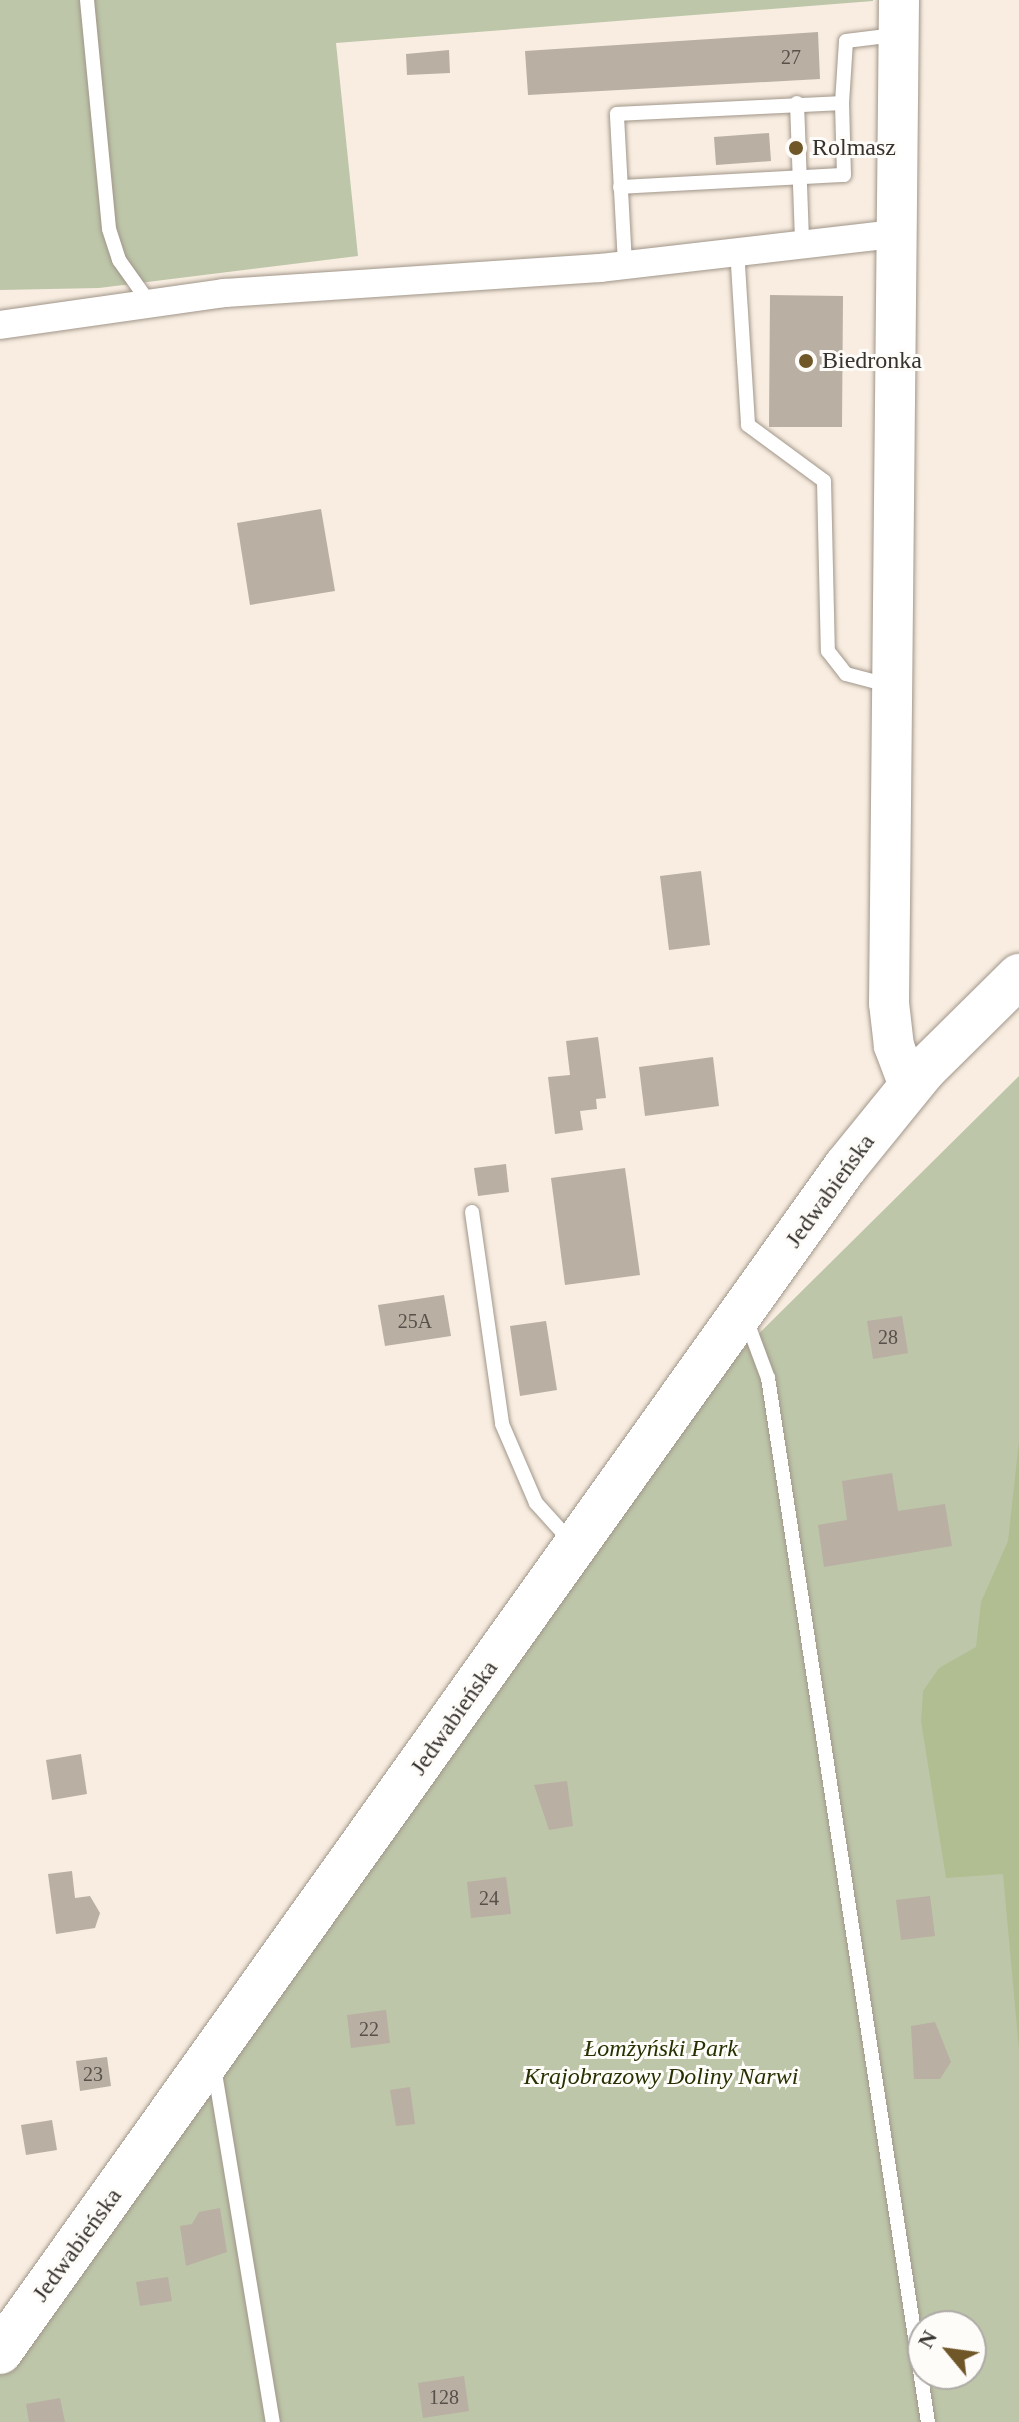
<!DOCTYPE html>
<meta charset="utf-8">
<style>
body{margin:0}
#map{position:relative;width:1019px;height:2422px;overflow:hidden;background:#f8ede0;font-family:"Times New Roman",serif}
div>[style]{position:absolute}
.green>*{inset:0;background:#bdc6a9}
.forest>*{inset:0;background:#b1be92}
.building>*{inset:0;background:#b9afa3}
.roads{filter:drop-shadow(0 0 2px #a1968a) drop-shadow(0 0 2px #a1968a)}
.service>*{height:14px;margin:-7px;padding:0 7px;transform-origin:7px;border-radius:7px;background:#fff}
.minor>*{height:28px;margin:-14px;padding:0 14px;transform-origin:14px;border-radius:14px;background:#fff}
.secondary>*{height:40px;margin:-20px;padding:0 20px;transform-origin:20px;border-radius:20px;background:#fff}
.primary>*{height:44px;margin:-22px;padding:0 22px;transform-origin:22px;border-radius:22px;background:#fff}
.dots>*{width:22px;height:22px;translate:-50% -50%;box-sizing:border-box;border:4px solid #fefcf9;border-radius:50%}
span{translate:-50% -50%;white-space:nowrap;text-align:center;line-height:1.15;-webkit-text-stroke:6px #fefcf9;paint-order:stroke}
.number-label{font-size:20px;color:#57514a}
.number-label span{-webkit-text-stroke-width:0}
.poi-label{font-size:24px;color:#36322d}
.left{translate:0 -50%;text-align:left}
.street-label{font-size:24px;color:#36322d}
.park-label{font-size:24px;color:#263000;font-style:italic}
.north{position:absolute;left:907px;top:2310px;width:80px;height:80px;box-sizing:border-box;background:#fefcf9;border:2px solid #aeaba7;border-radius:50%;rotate:299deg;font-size:22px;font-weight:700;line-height:32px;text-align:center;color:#36322d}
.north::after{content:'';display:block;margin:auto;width:28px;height:36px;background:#705728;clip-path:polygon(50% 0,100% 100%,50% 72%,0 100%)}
</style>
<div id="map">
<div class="green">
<i style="clip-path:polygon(0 0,873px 0,873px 1px,336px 43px,358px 256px,99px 288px,0 290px)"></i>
<i style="clip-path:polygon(evenodd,1019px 1076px,1019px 2422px,0 2422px,0 2362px,717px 1375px,1019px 1076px,923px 2326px,971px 2326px,971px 2374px,923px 2374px,923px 2326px)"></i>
</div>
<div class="forest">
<i style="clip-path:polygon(1019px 1441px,1019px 2050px,1003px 1874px,946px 1878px,921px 1721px,923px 1691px,939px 1668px,976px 1647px,981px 1602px,1008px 1541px)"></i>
</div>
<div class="building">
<i style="clip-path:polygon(818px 32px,820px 79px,528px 95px,525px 51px)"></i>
<i style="clip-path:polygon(449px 50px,450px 73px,407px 75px,406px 54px)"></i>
<i style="clip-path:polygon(769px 133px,771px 161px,716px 165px,714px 137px)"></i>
<i style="clip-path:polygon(770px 295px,843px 296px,842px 427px,769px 427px)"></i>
<i style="clip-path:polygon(321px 509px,335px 591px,250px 605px,237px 523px)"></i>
<i style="clip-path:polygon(701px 871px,710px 945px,669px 950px,660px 876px)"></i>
<i style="clip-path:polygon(598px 1037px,606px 1098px,596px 1099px,597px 1109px,580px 1111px,583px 1130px,555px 1134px,548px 1077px,570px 1075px,566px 1041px)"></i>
<i style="clip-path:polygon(713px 1057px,719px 1106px,645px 1116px,639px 1067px)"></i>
<i style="clip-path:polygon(506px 1164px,509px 1192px,478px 1196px,474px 1168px)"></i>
<i style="clip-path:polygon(625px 1168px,640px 1275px,565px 1285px,551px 1178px)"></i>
<i style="clip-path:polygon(444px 1295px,451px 1336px,385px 1346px,378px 1305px)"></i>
<i style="clip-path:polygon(902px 1316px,908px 1353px,873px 1359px,867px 1321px)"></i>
<i style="clip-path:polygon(546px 1321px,557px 1390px,520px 1396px,510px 1326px)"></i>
<i style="clip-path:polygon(892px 1473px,898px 1511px,945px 1504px,952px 1546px,824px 1567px,818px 1525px,847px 1520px,842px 1481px)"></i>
<i style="clip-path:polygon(81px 1754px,87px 1794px,52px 1800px,46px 1760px)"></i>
<i style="clip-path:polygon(567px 1781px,573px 1826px,549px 1830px,534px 1785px)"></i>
<i style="clip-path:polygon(72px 1871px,75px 1898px,90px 1896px,100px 1913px,95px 1928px,56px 1934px,48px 1874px)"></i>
<i style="clip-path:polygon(506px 1877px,511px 1914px,471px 1918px,467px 1882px)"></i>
<i style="clip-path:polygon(930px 1896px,935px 1936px,901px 1940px,896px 1900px)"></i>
<i style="clip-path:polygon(386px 2010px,390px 2043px,351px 2048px,347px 2015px)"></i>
<i style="clip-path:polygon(935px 2022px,951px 2062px,940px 2079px,914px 2079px,911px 2026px)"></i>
<i style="clip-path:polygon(107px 2057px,111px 2086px,80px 2091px,76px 2061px)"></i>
<i style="clip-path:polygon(410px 2087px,415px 2124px,396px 2126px,390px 2090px)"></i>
<i style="clip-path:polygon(52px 2120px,57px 2150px,26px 2155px,21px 2125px)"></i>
<i style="clip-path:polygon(220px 2208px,227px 2252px,186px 2266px,180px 2226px,192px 2224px,199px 2212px)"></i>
<i style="clip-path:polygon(168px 2277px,172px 2301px,140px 2306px,136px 2282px)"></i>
<i style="clip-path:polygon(464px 2376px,469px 2411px,423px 2418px,418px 2383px)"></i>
<i style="clip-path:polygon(60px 2398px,65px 2422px,29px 2422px,26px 2404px)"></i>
</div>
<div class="roads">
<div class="service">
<i style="left:87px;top:0;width:230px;rotate:84.5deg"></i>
<i style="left:109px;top:229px;width:33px;rotate:72deg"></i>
<i style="left:119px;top:260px;width:50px;rotate:54.7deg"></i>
<i style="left:797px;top:103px;width:138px;rotate:87.9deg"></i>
<i style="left:620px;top:187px;width:224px;rotate:-3.1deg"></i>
<i style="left:844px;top:175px;width:72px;rotate:-91.6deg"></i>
<i style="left:737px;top:249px;width:176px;rotate:86.4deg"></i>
<i style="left:748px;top:425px;width:94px;rotate:36.4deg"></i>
<i style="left:824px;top:481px;width:170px;rotate:88.7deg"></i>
<i style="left:828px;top:651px;width:29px;rotate:52deg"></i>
<i style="left:846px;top:674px;width:47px;rotate:14.9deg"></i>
<i style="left:625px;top:264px;width:150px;rotate:-93.1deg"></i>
<i style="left:617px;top:114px;width:225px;rotate:-2.8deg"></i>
<i style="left:842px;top:103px;width:62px;rotate:-86.3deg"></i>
<i style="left:846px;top:41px;width:49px;rotate:-7deg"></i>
<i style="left:472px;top:1212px;width:214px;rotate:81.9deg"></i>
<i style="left:502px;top:1424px;width:86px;rotate:66.7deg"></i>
<i style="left:536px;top:1503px;width:55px;rotate:47.9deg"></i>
<i style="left:746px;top:1319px;width:63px;rotate:69.6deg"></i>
<i style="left:768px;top:1378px;width:1056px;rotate:81.29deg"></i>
<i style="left:214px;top:2067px;width:360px;rotate:80.6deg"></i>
</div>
<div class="minor">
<i style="left:0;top:325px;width:226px;rotate:-8.1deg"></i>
<i style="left:224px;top:293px;width:377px;rotate:-3.8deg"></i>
<i style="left:600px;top:268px;width:298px;rotate:-6.6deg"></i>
</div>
<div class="secondary">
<i style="left:899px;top:0;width:1003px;rotate:90.57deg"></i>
<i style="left:889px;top:1003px;width:43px;rotate:83.4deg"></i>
<i style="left:894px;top:1046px;width:43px;rotate:69.4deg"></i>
</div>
<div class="primary">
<i style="left:0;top:2352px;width:1457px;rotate:-54.5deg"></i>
<i style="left:846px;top:1166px;width:124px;rotate:-50.9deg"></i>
<i style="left:924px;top:1070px;width:134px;rotate:-44.7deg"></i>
</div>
</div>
<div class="dots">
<i style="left:796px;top:148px;background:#705728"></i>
<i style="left:806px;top:361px;background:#705728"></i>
</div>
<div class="number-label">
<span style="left:791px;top:57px">27</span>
<span style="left:415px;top:1321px">25A</span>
<span style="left:888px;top:1337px">28</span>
<span style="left:489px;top:1898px">24</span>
<span style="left:369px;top:2029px">22</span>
<span style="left:93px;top:2074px">23</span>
<span style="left:444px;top:2397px">128</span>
</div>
<div class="poi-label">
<span class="left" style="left:812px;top:148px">Rolmasz</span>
<span class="left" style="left:822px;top:361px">Biedronka</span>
</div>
<div class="street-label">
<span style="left:830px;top:1191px;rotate:-54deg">Jedwabieńska</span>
<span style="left:454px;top:1718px;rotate:-55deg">Jedwabieńska</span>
<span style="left:77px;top:2245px;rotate:-54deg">Jedwabieńska</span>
</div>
<div class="park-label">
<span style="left:661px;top:2063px">Łomżyński Park<br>Krajobrazowy Doliny Narwi</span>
</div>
<div class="north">N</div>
</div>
